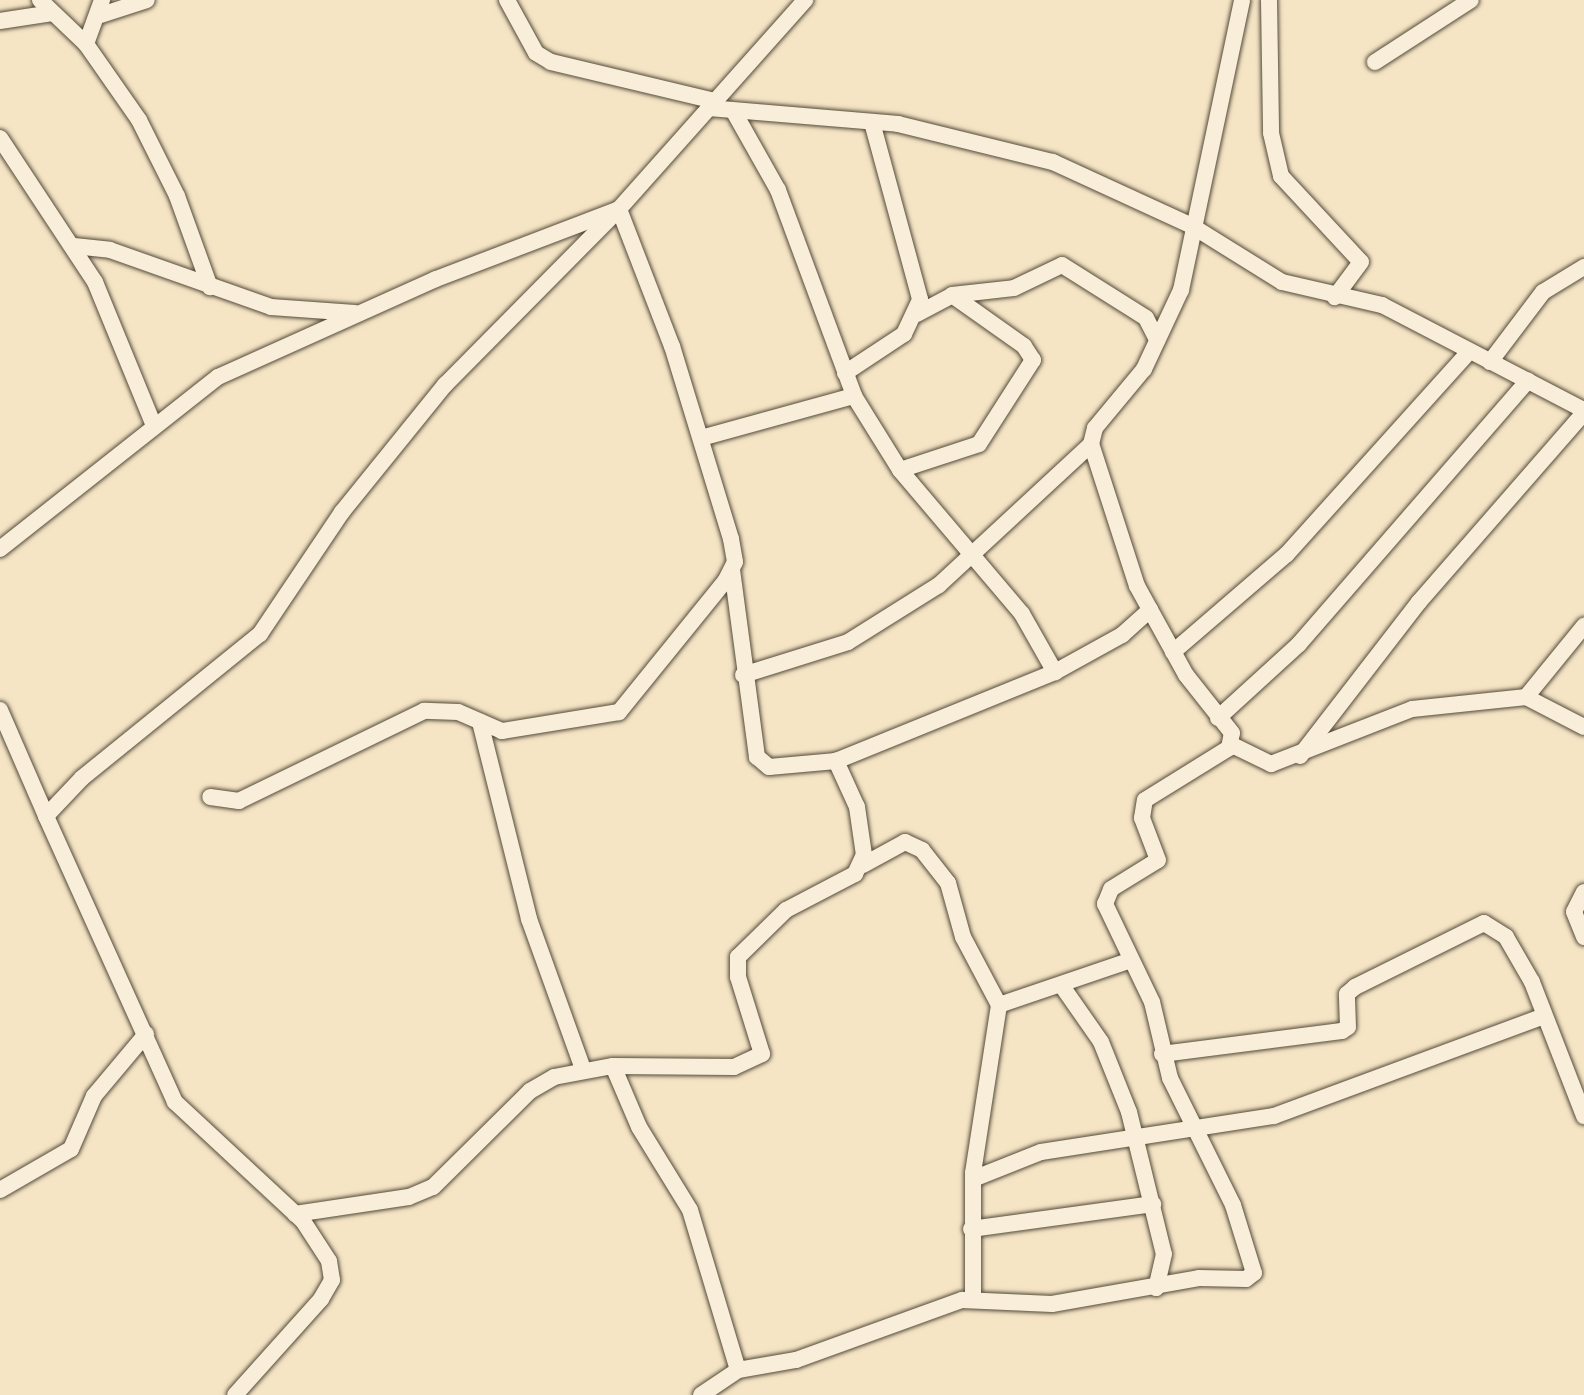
<!DOCTYPE html>
<style>
body{margin:0}
#map{position:relative;width:1584px;height:1395px;overflow:hidden;background:#f5e5c5;font-family:Alegreya,serif}
div>[style]{position:absolute}
.roads{filter:drop-shadow(0 0 2px #544a3a) drop-shadow(0 0 2px #544a3a)}
.street>*{height:16px;margin:-8px;padding:0 8px;transform-origin:8px;border-radius:8px;background:#f8eed9}
span{translate:-50% -50%;white-space:nowrap;text-align:center;line-height:1.15;-webkit-text-stroke:5px #f8eed9;paint-order:stroke}
</style>
<div id="map">
<div class="roads">
<div class="street">
<i style="left:40px;top:0;width:64px;rotate:43.7deg"></i>
<i style="left:86px;top:44px;width:93px;rotate:55.1deg"></i>
<i style="left:139px;top:120px;width:85px;rotate:63.4deg"></i>
<i style="left:177px;top:196px;width:97px;rotate:70.1deg"></i>
<i style="left:507px;top:0;width:60px;rotate:61.3deg"></i>
<i style="left:536px;top:53px;width:17px;rotate:31deg"></i>
<i style="left:551px;top:62px;width:169px;rotate:13.4deg"></i>
<i style="left:1269px;top:0;width:133px;rotate:89.1deg"></i>
<i style="left:1271px;top:133px;width:44px;rotate:76.9deg"></i>
<i style="left:1281px;top:176px;width:117px;rotate:47.1deg"></i>
<i style="left:1361px;top:262px;width:44px;rotate:126.6deg"></i>
<i style="left:101px;top:15px;width:48px;rotate:-18.1deg"></i>
<i style="left:0;top:21px;width:53px;rotate:-8.7deg"></i>
<i style="left:86px;top:44px;width:47px;rotate:-70deg"></i>
<i style="left:1375px;top:62px;width:114px;rotate:-32.9deg"></i>
<i style="left:709px;top:108px;width:190px;rotate:4.8deg"></i>
<i style="left:898px;top:124px;width:160px;rotate:13.8deg"></i>
<i style="left:1053px;top:162px;width:153px;rotate:24.7deg"></i>
<i style="left:1192px;top:226px;width:106px;rotate:31.9deg"></i>
<i style="left:1282px;top:282px;width:103px;rotate:13deg"></i>
<i style="left:1382px;top:305px;width:228px;rotate:27.5deg"></i>
<i style="left:734px;top:112px;width:90px;rotate:60.6deg"></i>
<i style="left:778px;top:190px;width:220px;rotate:69.7deg"></i>
<i style="left:854px;top:396px;width:87px;rotate:58.1deg"></i>
<i style="left:900px;top:470px;width:189px;rotate:49.7deg"></i>
<i style="left:1022px;top:614px;width:67px;rotate:60.4deg"></i>
<i style="left:0;top:138px;width:173px;rotate:56.6deg"></i>
<i style="left:95px;top:282px;width:156px;rotate:67.7deg"></i>
<i style="left:74px;top:246px;width:36px;rotate:6deg"></i>
<i style="left:110px;top:250px;width:171px;rotate:19.5deg"></i>
<i style="left:271px;top:307px;width:84px;rotate:4.1deg"></i>
<i style="left:917px;top:314px;width:40px;rotate:-28deg"></i>
<i style="left:952px;top:295px;width:62px;rotate:-6.4deg"></i>
<i style="left:1014px;top:288px;width:53px;rotate:-25.6deg"></i>
<i style="left:1062px;top:265px;width:99px;rotate:32.2deg"></i>
<i style="left:1146px;top:318px;width:25px;rotate:63deg"></i>
<i style="left:1490px;top:362px;width:88px;rotate:-52.9deg"></i>
<i style="left:1543px;top:292px;width:48px;rotate:-31.4deg"></i>
<i style="left:845px;top:373px;width:71px;rotate:-33.5deg"></i>
<i style="left:904px;top:334px;width:38px;rotate:-65deg"></i>
<i style="left:920px;top:299px;width:183px;rotate:-105.2deg"></i>
<i style="left:701px;top:438px;width:159px;rotate:-15.4deg"></i>
<i style="left:900px;top:470px;width:83px;rotate:-18.2deg"></i>
<i style="left:979px;top:444px;width:100px;rotate:-57.3deg"></i>
<i style="left:1033px;top:360px;width:17px;rotate:-123deg"></i>
<i style="left:1024px;top:346px;width:88px;rotate:-144.7deg"></i>
<i style="left:0;top:549px;width:278px;rotate:-38.3deg"></i>
<i style="left:218px;top:377px;width:239px;rotate:-24.2deg"></i>
<i style="left:436px;top:279px;width:196px;rotate:-20.9deg"></i>
<i style="left:619px;top:209px;width:147px;rotate:68.9deg"></i>
<i style="left:672px;top:346px;width:202px;rotate:73deg"></i>
<i style="left:731px;top:539px;width:23px;rotate:80deg"></i>
<i style="left:735px;top:562px;width:20px;rotate:117deg"></i>
<i style="left:726px;top:580px;width:170px;rotate:129deg"></i>
<i style="left:619px;top:712px;width:119px;rotate:170.8deg"></i>
<i style="left:502px;top:731px;width:48px;rotate:-156.6deg"></i>
<i style="left:458px;top:712px;width:34px;rotate:-178deg"></i>
<i style="left:424px;top:711px;width:206px;rotate:154.1deg"></i>
<i style="left:239px;top:801px;width:29px;rotate:-172deg"></i>
<i style="left:1173px;top:652px;width:150px;rotate:-40.7deg"></i>
<i style="left:1287px;top:554px;width:272px;rotate:-48deg"></i>
<i style="left:743px;top:675px;width:110px;rotate:-17.4deg"></i>
<i style="left:848px;top:642px;width:107px;rotate:-32.1deg"></i>
<i style="left:939px;top:585px;width:207px;rotate:-42.8deg"></i>
<i style="left:1526px;top:697px;width:92px;rotate:-50.8deg"></i>
<i style="left:0;top:710px;width:116px;rotate:66.5deg"></i>
<i style="left:1218px;top:718px;width:110px;rotate:-42.4deg"></i>
<i style="left:1299px;top:644px;width:349px;rotate:-49deg"></i>
<i style="left:480px;top:722px;width:203px;rotate:76deg"></i>
<i style="left:529px;top:919px;width:159px;rotate:70.2deg"></i>
<i style="left:1230px;top:744px;width:46px;rotate:26deg"></i>
<i style="left:1271px;top:764px;width:151px;rotate:-21.3deg"></i>
<i style="left:1412px;top:709px;width:115px;rotate:-6deg"></i>
<i style="left:1526px;top:697px;width:65px;rotate:27.3deg"></i>
<i style="left:1300px;top:756px;width:195px;rotate:-52.3deg"></i>
<i style="left:1419px;top:602px;width:251px;rotate:-48.9deg"></i>
<i style="left:836px;top:761px;width:236px;rotate:-22.1deg"></i>
<i style="left:1055px;top:672px;width:77px;rotate:-28.9deg"></i>
<i style="left:1122px;top:635px;width:38px;rotate:-42deg"></i>
<i style="left:863px;top:865px;width:48px;rotate:-28.7deg"></i>
<i style="left:905px;top:842px;width:19px;rotate:25deg"></i>
<i style="left:922px;top:850px;width:42px;rotate:51.8deg"></i>
<i style="left:948px;top:883px;width:56px;rotate:74.5deg"></i>
<i style="left:963px;top:937px;width:77px;rotate:62.1deg"></i>
<i style="left:999px;top:1005px;width:170px;rotate:98.8deg"></i>
<i style="left:973px;top:1173px;width:125px;rotate:90deg"></i>
<i style="left:1584px;top:892px;width:22px;rotate:117deg"></i>
<i style="left:1574px;top:912px;width:27px;rotate:68deg"></i>
<i style="left:1062px;top:986px;width:68px;rotate:55.1deg"></i>
<i style="left:1101px;top:1042px;width:75px;rotate:68.2deg"></i>
<i style="left:1129px;top:1112px;width:146px;rotate:76.2deg"></i>
<i style="left:1164px;top:1254px;width:35px;rotate:103deg"></i>
<i style="left:999px;top:1005px;width:139px;rotate:-18.8deg"></i>
<i style="left:1162px;top:1054px;width:181px;rotate:-7.3deg"></i>
<i style="left:1342px;top:1031px;width:7px;rotate:-34deg"></i>
<i style="left:1348px;top:1027px;width:33px;rotate:-92deg"></i>
<i style="left:1347px;top:994px;width:11px;rotate:-41deg"></i>
<i style="left:1355px;top:987px;width:144px;rotate:-26.4deg"></i>
<i style="left:1484px;top:923px;width:26px;rotate:32deg"></i>
<i style="left:1506px;top:937px;width:52px;rotate:60deg"></i>
<i style="left:1532px;top:982px;width:144px;rotate:68.8deg"></i>
<i style="left:613px;top:1066px;width:66px;rotate:66.9deg"></i>
<i style="left:639px;top:1127px;width:97px;rotate:58.4deg"></i>
<i style="left:690px;top:1210px;width:167px;rotate:73.3deg"></i>
<i style="left:973px;top:1179px;width:73px;rotate:-21.7deg"></i>
<i style="left:1041px;top:1152px;width:236px;rotate:-8.8deg"></i>
<i style="left:1274px;top:1116px;width:288px;rotate:-20.3deg"></i>
<i style="left:0;top:1190px;width:82px;rotate:-30deg"></i>
<i style="left:71px;top:1149px;width:58px;rotate:-66.5deg"></i>
<i style="left:94px;top:1096px;width:81px;rotate:-50deg"></i>
<i style="left:295px;top:1214px;width:115px;rotate:-8.5deg"></i>
<i style="left:409px;top:1197px;width:26px;rotate:-23deg"></i>
<i style="left:433px;top:1187px;width:136px;rotate:-44.7deg"></i>
<i style="left:530px;top:1091px;width:28px;rotate:-30deg"></i>
<i style="left:554px;top:1077px;width:60px;rotate:-10.6deg"></i>
<i style="left:613px;top:1066px;width:121px;rotate:0.5deg"></i>
<i style="left:734px;top:1067px;width:31px;rotate:-25deg"></i>
<i style="left:762px;top:1054px;width:81px;rotate:-107.3deg"></i>
<i style="left:738px;top:977px;width:20px;rotate:-90deg"></i>
<i style="left:738px;top:957px;width:67px;rotate:-44.4deg"></i>
<i style="left:786px;top:910px;width:78px;rotate:-27.6deg"></i>
<i style="left:855px;top:874px;width:21px;rotate:-65deg"></i>
<i style="left:864px;top:855px;width:49px;rotate:-98.3deg"></i>
<i style="left:857px;top:807px;width:51px;rotate:-114.5deg"></i>
<i style="left:836px;top:761px;width:67px;rotate:174.9deg"></i>
<i style="left:769px;top:767px;width:16px;rotate:-140deg"></i>
<i style="left:757px;top:757px;width:189px;rotate:-97.6deg"></i>
<i style="left:971px;top:1229px;width:184px;rotate:-7.8deg"></i>
<i style="left:235px;top:1395px;width:129px;rotate:-48.1deg"></i>
<i style="left:321px;top:1299px;width:22px;rotate:-60deg"></i>
<i style="left:332px;top:1280px;width:19px;rotate:-99deg"></i>
<i style="left:329px;top:1261px;width:48px;rotate:-123deg"></i>
<i style="left:303px;top:1221px;width:175px;rotate:-137.1deg"></i>
<i style="left:175px;top:1102px;width:314px;rotate:-114.3deg"></i>
<i style="left:46px;top:816px;width:52px;rotate:-46.5deg"></i>
<i style="left:82px;top:778px;width:229px;rotate:-39deg"></i>
<i style="left:260px;top:634px;width:147px;rotate:-56.1deg"></i>
<i style="left:342px;top:512px;width:164px;rotate:-51deg"></i>
<i style="left:445px;top:385px;width:247px;rotate:-45.3deg"></i>
<i style="left:619px;top:209px;width:280px;rotate:-48.3deg"></i>
<i style="left:701px;top:1395px;width:45px;rotate:-34deg"></i>
<i style="left:738px;top:1370px;width:59px;rotate:-9.8deg"></i>
<i style="left:796px;top:1360px;width:177px;rotate:-19.9deg"></i>
<i style="left:962px;top:1300px;width:90px;rotate:2.5deg"></i>
<i style="left:1052px;top:1304px;width:149px;rotate:-10deg"></i>
<i style="left:1199px;top:1278px;width:47px;rotate:1.2deg"></i>
<i style="left:1246px;top:1279px;width:10px;rotate:-37deg"></i>
<i style="left:1254px;top:1273px;width:71px;rotate:-107.2deg"></i>
<i style="left:1233px;top:1205px;width:142px;rotate:-116.4deg"></i>
<i style="left:1170px;top:1078px;width:78px;rotate:-103.3deg"></i>
<i style="left:1152px;top:1002px;width:109px;rotate:-115.6deg"></i>
<i style="left:1105px;top:904px;width:16px;rotate:-68deg"></i>
<i style="left:1111px;top:889px;width:55px;rotate:-31.7deg"></i>
<i style="left:1158px;top:860px;width:45px;rotate:-110.9deg"></i>
<i style="left:1142px;top:818px;width:18px;rotate:-81deg"></i>
<i style="left:1145px;top:800px;width:99px;rotate:-31.8deg"></i>
<i style="left:1229px;top:748px;width:15px;rotate:-79deg"></i>
<i style="left:1232px;top:733px;width:74px;rotate:-128.4deg"></i>
<i style="left:1186px;top:675px;width:102px;rotate:-118.8deg"></i>
<i style="left:1137px;top:586px;width:149px;rotate:-107.9deg"></i>
<i style="left:1091px;top:444px;width:16px;rotate:-76deg"></i>
<i style="left:1095px;top:428px;width:77px;rotate:-50.3deg"></i>
<i style="left:1144px;top:369px;width:87px;rotate:-64.9deg"></i>
<i style="left:1181px;top:290px;width:296px;rotate:-78.1deg"></i>
</div>
</div>
</div>
